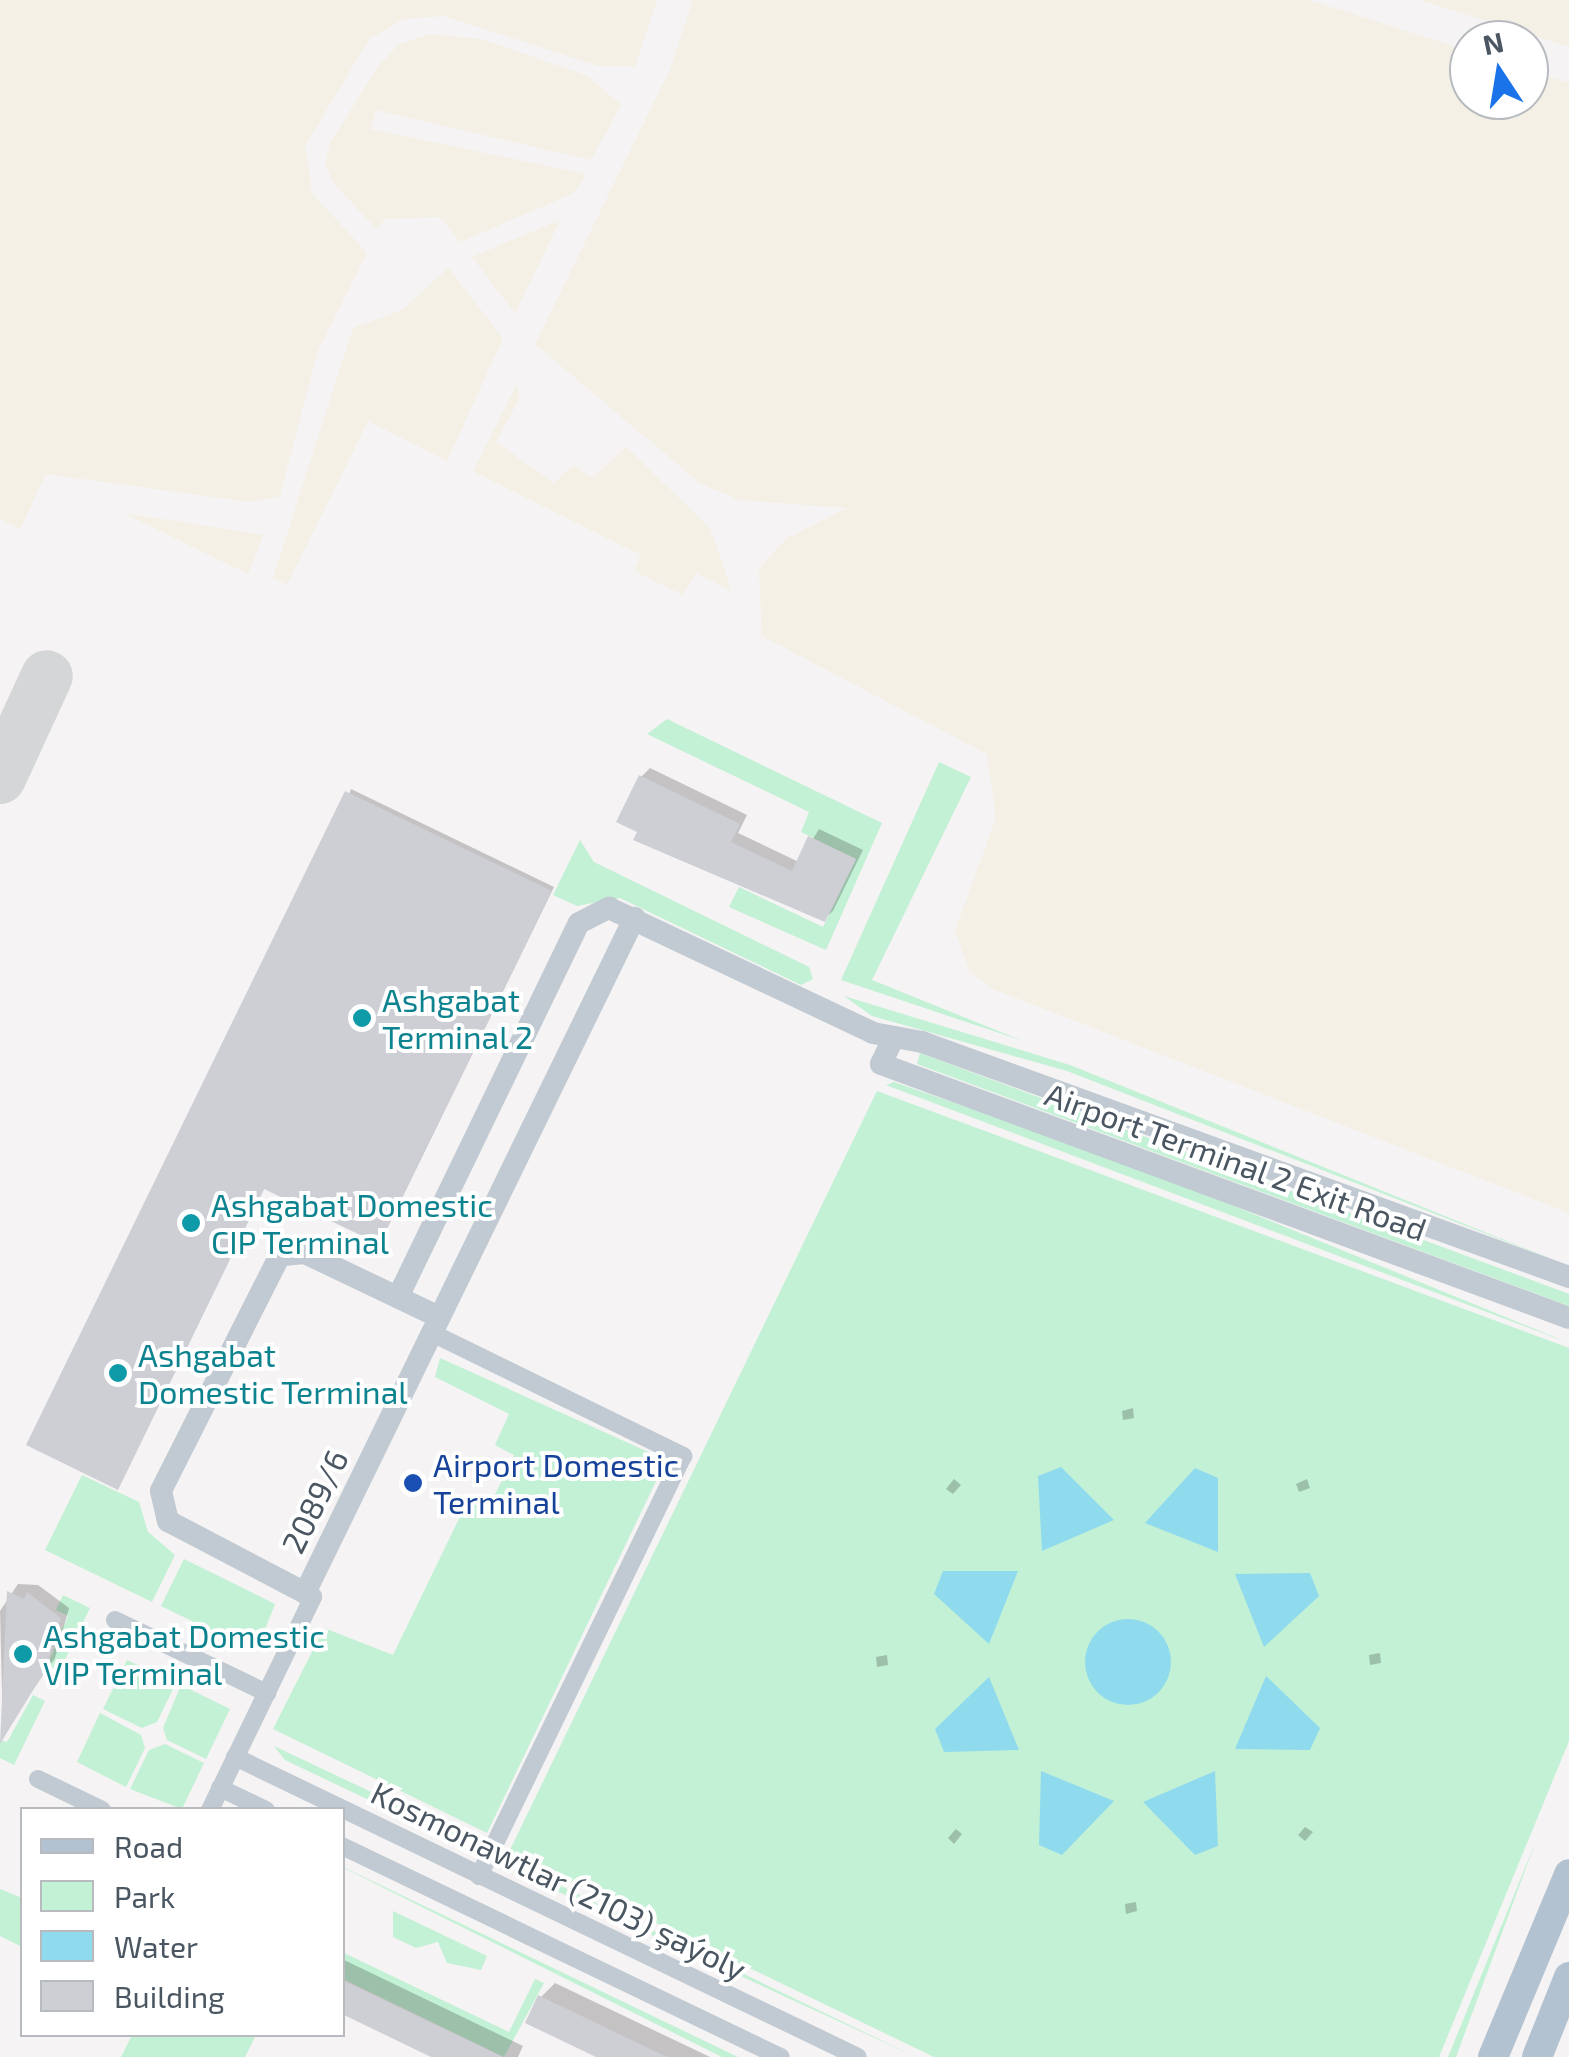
<!DOCTYPE html>
<meta charset="utf-8">
<style>
body{margin:0}
#map{position:relative;width:1569px;height:2057px;overflow:hidden;background:#f5f3f3;font-family:"Exo 2",sans-serif}
div>[style]{position:absolute}
.green>*{inset:0;background:#c3f1d5}
.sand>*{inset:0;background:#f5f0e5}
.water>*{inset:0;background:#90daee}
.round{border-radius:50%}
.shadow>*{inset:0;background:#0003}
.taxiway>*{height:52px;margin:-26px;padding:0 26px;transform-origin:26px;border-radius:26px;background:#d5d6d8}
.building>*{inset:0;background:#cdcfd5}
.minor>*{height:18px;margin:-9px;padding:0 9px;transform-origin:9px;border-radius:9px;background:#c1cad2}
.tertiary>*{height:22px;margin:-11px;padding:0 11px;transform-origin:11px;border-radius:11px;background:#c1cad2}
.primary>*{height:30px;margin:-15px;padding:0 15px;transform-origin:15px;border-radius:15px;background:#b3c2d1}
.dots>*{width:28px;height:28px;translate:-50% -50%;box-sizing:border-box;border:5px solid #fff;border-radius:50%}
span{translate:-50% -50%;white-space:nowrap;text-align:center;line-height:1.15;-webkit-text-stroke:8px #fff;paint-order:stroke}
.culture-label{font-size:32px;color:#0d838f}
.left{translate:0 -50%;text-align:left}
.street-label{font-size:32px;color:#4a5661}
.transit-label{font-size:32px;color:#164399}
.legend{position:absolute;left:20px;top:1807px;width:325px;height:230px;box-sizing:border-box;background:#fff;border:2px solid #b7bbc0;margin:0;padding:12px 18px;list-style:none;font-size:30px;color:#4a5661}
.legend li{display:flex;align-items:center;gap:20px;height:50px}
.legend b{width:50px;border:2px solid #b7bbc0}
.north{position:absolute;left:1449px;top:20px;width:100px;height:100px;box-sizing:border-box;background:#fff;border:2px solid #b7bbc0;border-radius:50%;rotate:348deg;font-size:28px;font-weight:700;line-height:40px;text-align:center;color:#4a5661}
.north::after{content:'';display:block;margin:auto;width:35px;height:45px;background:#1a73e8;clip-path:polygon(50% 0,100% 100%,50% 72%,0 100%)}
</style>
<div id="map">
<div class="green">
<i style="clip-path:polygon(667px 719px,882px 823px,826px 950px,729px 907px,739px 887px,823px 927px,856px 859px,801px 832px,809px 812px,647px 734px)"></i>
<i style="clip-path:polygon(939px 762px,971px 777px,872px 980px,1023px 1041px,841px 980px)"></i>
<i style="clip-path:polygon(580px 840px,594px 862px,809px 967px,813px 979px,801px 985px,620px 898px,577px 906px,553px 895px)"></i>
<i style="clip-path:polygon(844px 996px,1070px 1065px,1569px 1266px,1067px 1071px,872px 1016px)"></i>
<i style="clip-path:polygon(920px 1053px,1569px 1294px,1569px 1306px,917px 1064px)"></i>
<i style="clip-path:polygon(894px 1082px,1134px 1165px,1569px 1343px,886px 1085px)"></i>
<i style="clip-path:polygon(877px 1091px,1569px 1348px,1569px 1741px,1439px 2057px,934px 2057px,509px 1852px)"></i>
<i style="clip-path:polygon(440px 1358px,655px 1455px,661px 1471px,487px 1833px,273px 1729px,324px 1628px,393px 1655px,470px 1496px,490px 1505px,514px 1455px,495px 1445px,509px 1414px,435px 1377px)"></i>
<i style="clip-path:polygon(82px 1475px,139px 1502px,148px 1532px,175px 1555px,152px 1602px,45px 1550px)"></i>
<i style="clip-path:polygon(184px 1559px,275px 1604px,256px 1652px,161px 1606px)"></i>
<i style="clip-path:polygon(63px 1595px,90px 1608px,59px 1672px,47px 1666px,68px 1616px,56px 1610px)"></i>
<i style="clip-path:polygon(127px 1660px,176px 1683px,157px 1722px,142px 1728px,103px 1709px)"></i>
<i style="clip-path:polygon(181px 1685px,230px 1709px,206px 1759px,167px 1740px,163px 1728px)"></i>
<i style="clip-path:polygon(33px 1695px,45px 1701px,14px 1765px,0 1758px,0 1740px,7px 1742px)"></i>
<i style="clip-path:polygon(100px 1713px,141px 1735px,145px 1748px,126px 1787px,77px 1762px)"></i>
<i style="clip-path:polygon(165px 1744px,204px 1763px,182px 1809px,130px 1789px,149px 1750px)"></i>
<i style="clip-path:polygon(274px 1746px,479px 1843px,459px 1843px,285px 1760px)"></i>
<i style="clip-path:polygon(1536px 1841px,1456px 2057px,1448px 2057px)"></i>
<i style="clip-path:polygon(515px 1864px,916px 2057px,524px 1876px)"></i>
<i style="clip-path:polygon(342px 1867px,343px 1867px,738px 2057px,722px 2057px)"></i>
<i style="clip-path:polygon(0 1889px,22px 1898px,22px 1947px,0 1936px)"></i>
<i style="clip-path:polygon(393px 1911px,487px 1956px,481px 1970px,447px 1963px,438px 1942px,416px 1948px,393px 1937px)"></i>
<i style="clip-path:polygon(342px 1952px,509px 2032px,535px 1979px,544px 1983px,504px 2057px,343px 1979px)"></i>
<i style="clip-path:polygon(132px 2035px,132px 2034px,256px 2035px,245px 2057px,121px 2057px)"></i>
</div>
<div class="sand">
<i style="clip-path:polygon(0 0,657px 0,635px 66px,599px 66px,444px 16px,404px 19px,369px 39px,305px 146px,312px 193px,367px 253px,317px 353px,280px 496px,250px 502px,46px 474px,20px 529px,0 519px)"></i>
<i style="clip-path:polygon(693px 0,1309px 0,1469px 51px,1469px 100px,1529px 100px,1529px 71px,1569px 83px,1569px 1213px,993px 989px,970px 972px,955px 931px,996px 818px,987px 754px,762px 636px,759px 569px,786px 539px,847px 508px,740px 500px,701px 484px,535px 344px,670px 70px)"></i>
<i style="clip-path:polygon(1420px 0,1569px 0,1569px 47px)"></i>
<i style="clip-path:polygon(430px 34px,481px 39px,586px 75px,621px 105px,591px 160px,376px 110px,370px 129px,586px 174px,574px 193px,460px 242px,440px 217px,385px 219px,377px 230px,333px 182px,325px 163px,331px 141px,380px 64px,399px 44px)"></i>
<i style="clip-path:polygon(560px 220px,515px 314px,472px 257px)"></i>
<i style="clip-path:polygon(448px 268px,503px 338px,447px 461px,368px 421px,287px 585px,273px 578px,353px 328px,402px 310px)"></i>
<i style="clip-path:polygon(517px 384px,519px 399px,496px 442px,554px 483px,573px 465px,593px 478px,626px 447px,710px 528px,732px 591px,696px 573px,683px 595px,634px 571px,641px 555px,473px 471px)"></i>
<i style="clip-path:polygon(124px 513px,263px 535px,263px 536px,248px 574px)"></i>
</div>
<div class="water">
<i style="clip-path:polygon(1061px 1467px,1114px 1520px,1042px 1551px,1038px 1476px)"></i>
<i style="clip-path:polygon(1195px 1468px,1218px 1478px,1218px 1552px,1145px 1523px)"></i>
<i style="clip-path:polygon(943px 1571px,1018px 1571px,989px 1644px,934px 1594px)"></i>
<i style="clip-path:polygon(1310px 1573px,1319px 1596px,1264px 1647px,1235px 1574px)"></i>
<i class="round" style="left:1085px;top:1619px;width:86px;height:86px"></i>
<i style="clip-path:polygon(1266px 1676px,1320px 1728px,1310px 1750px,1235px 1749px)"></i>
<i style="clip-path:polygon(989px 1677px,1019px 1750px,944px 1752px,935px 1729px)"></i>
<i style="clip-path:polygon(1041px 1771px,1114px 1801px,1062px 1855px,1039px 1845px)"></i>
<i style="clip-path:polygon(1215px 1771px,1218px 1846px,1195px 1855px,1143px 1802px)"></i>
</div>
<div class="shadow">
<i style="clip-path:polygon(650px 768px,747px 815px,738px 833px,799px 862px,819px 829px,863px 850px,833px 911px,824px 919px,641px 777px)"></i>
<i style="clip-path:polygon(351px 789px,554px 887px,383px 1237px,265px 1187px,121px 1483px)"></i>
<i style="clip-path:polygon(1133px 1408px,1134px 1418px,1123px 1420px,1122px 1411px)"></i>
<i style="clip-path:polygon(954px 1479px,961px 1485px,953px 1494px,946px 1489px)"></i>
<i style="clip-path:polygon(1307px 1479px,1310px 1488px,1299px 1492px,1296px 1484px)"></i>
<i style="clip-path:polygon(18px 1584px,38px 1585px,69px 1608px,55px 1658px,3px 1733px,0 1611px)"></i>
<i style="clip-path:polygon(1380px 1653px,1381px 1663px,1370px 1665px,1369px 1655px)"></i>
<i style="clip-path:polygon(887px 1655px,888px 1665px,877px 1667px,876px 1657px)"></i>
<i style="clip-path:polygon(1305px 1827px,1313px 1832px,1305px 1841px,1298px 1835px)"></i>
<i style="clip-path:polygon(956px 1829px,962px 1834px,954px 1844px,948px 1838px)"></i>
<i style="clip-path:polygon(1136px 1902px,1137px 1911px,1126px 1914px,1125px 1904px)"></i>
<i style="clip-path:polygon(342px 1959px,523px 2046px,518px 2057px,437px 2057px,342px 2011px)"></i>
<i style="clip-path:polygon(555px 1983px,710px 2057px,602px 2057px,541px 1997px)"></i>
</div>
<div class="taxiway">
<i style="left:0;top:778px;width:112px;rotate:-65.3deg"></i>
</div>
<div class="building">
<i style="clip-path:polygon(639px 775px,740px 824px,731px 842px,792px 871px,808px 836px,856px 859px,825px 922px,633px 840px,637px 832px,616px 822px)"></i>
<i style="clip-path:polygon(345px 791px,552px 891px,379px 1244px,264px 1189px,118px 1490px,26px 1445px)"></i>
<i style="clip-path:polygon(7px 1591px,24px 1599px,27px 1592px,61px 1618px,46px 1669px,0 1744px)"></i>
<i style="clip-path:polygon(342px 1980px,503px 2057px,431px 2057px,342px 2014px)"></i>
<i style="clip-path:polygon(538px 1995px,667px 2057px,596px 2057px,525px 2023px)"></i>
</div>
<div class="minor">
<i style="left:432px;top:1333px;width:280px;rotate:26.1deg"></i>
<i style="left:683px;top:1456px;width:467px;rotate:115.9deg"></i>
<i style="left:115px;top:1620px;width:169px;rotate:25.7deg"></i>
<i style="left:235px;top:1757px;width:691px;rotate:25.71deg"></i>
<i style="left:38px;top:1779px;width:71px;rotate:25.8deg"></i>
<i style="left:220px;top:1788px;width:51px;rotate:25.6deg"></i>
<i style="left:210px;top:1810px;width:237px;rotate:-64.2deg"></i>
<i style="left:313px;top:1597px;width:9px;rotate:-153deg"></i>
<i style="left:342px;top:1846px;width:487px;rotate:25.7deg"></i>
</div>
<div class="tertiary">
<i style="left:894px;top:1037px;width:30px;rotate:116deg"></i>
<i style="left:881px;top:1064px;width:733px;rotate:20.26deg"></i>
<i style="left:398px;top:1297px;width:415px;rotate:-64.2deg"></i>
<i style="left:579px;top:923px;width:34px;rotate:-27deg"></i>
<i style="left:609px;top:908px;width:292px;rotate:25.3deg"></i>
<i style="left:873px;top:1033px;width:50px;rotate:10.4deg"></i>
<i style="left:922px;top:1042px;width:688px;rotate:19.96deg"></i>
<i style="left:439px;top:1317px;width:148px;rotate:-154.5deg"></i>
<i style="left:305px;top:1253px;width:25px;rotate:175deg"></i>
<i style="left:280px;top:1255px;width:264px;rotate:116.8deg"></i>
<i style="left:161px;top:1491px;width:31px;rotate:77deg"></i>
<i style="left:168px;top:1521px;width:155px;rotate:27.7deg"></i>
<i style="left:305px;top:1593px;width:289px;rotate:-64deg"></i>
<i style="left:432px;top:1333px;width:462px;rotate:-64deg"></i>
</div>
<div class="primary">
<i style="left:1493px;top:2057px;width:198px;rotate:-67.4deg"></i>
<i style="left:1537px;top:2057px;width:86px;rotate:-68.2deg"></i>
</div>
<div class="dots">
<i style="left:362px;top:1018px;background:#0f9aa8"></i>
<i style="left:191px;top:1223px;background:#0f9aa8"></i>
<i style="left:118px;top:1373px;background:#0f9aa8"></i>
<i style="left:413px;top:1483px;background:#1a4fb4"></i>
<i style="left:23px;top:1654px;background:#0f9aa8"></i>
</div>
<div class="culture-label">
<span class="left" style="left:382px;top:1018px">Ashgabat<br>Terminal 2</span>
<span class="left" style="left:211px;top:1223px">Ashgabat Domestic<br>CIP Terminal</span>
<span class="left" style="left:138px;top:1373px">Ashgabat<br>Domestic Terminal</span>
<span class="left" style="left:43px;top:1654px">Ashgabat Domestic<br>VIP Terminal</span>
</div>
<div class="street-label">
<span style="left:1236px;top:1161px;rotate:20deg">Airport Terminal 2 Exit Road</span>
<span style="left:314px;top:1501px;rotate:-64deg">2089/6</span>
<span style="left:559px;top:1880px;rotate:26deg">Kosmonawtlar (2103) şaýoly</span>
</div>
<div class="transit-label">
<span class="left" style="left:433px;top:1483px">Airport Domestic<br>Terminal</span>
</div>
<ul class="legend">
<li><b style="height:12px;background:#b3c2d1"></b>Road</li>
<li><b style="height:28px;background:#c3f1d5"></b>Park</li>
<li><b style="height:28px;background:#90daee"></b>Water</li>
<li><b style="height:28px;background:#cdcfd5"></b>Building</li>
</ul>
<div class="north">N</div>
</div>
